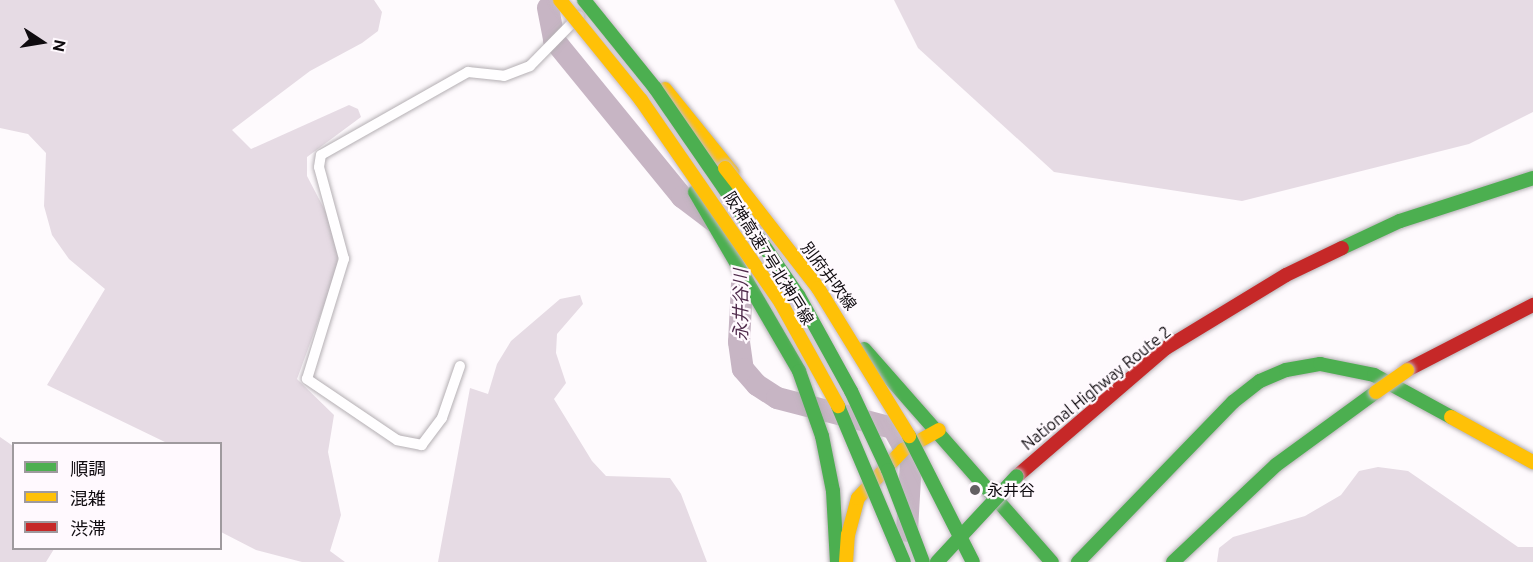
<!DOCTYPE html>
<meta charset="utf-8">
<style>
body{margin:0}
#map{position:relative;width:1533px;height:562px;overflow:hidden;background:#fefafd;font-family:Ubuntu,"Noto Sans JP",sans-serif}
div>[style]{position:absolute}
.green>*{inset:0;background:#e6dbe4}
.river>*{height:22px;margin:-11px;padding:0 11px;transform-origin:11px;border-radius:11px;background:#c7b5c4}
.roads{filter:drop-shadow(0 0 2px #b4afb3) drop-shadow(0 0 2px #b4afb3)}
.street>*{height:10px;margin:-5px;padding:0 5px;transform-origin:5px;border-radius:5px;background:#fffeff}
.fast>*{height:14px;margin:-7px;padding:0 7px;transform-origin:7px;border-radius:7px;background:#4caf50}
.slow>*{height:14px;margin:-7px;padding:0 7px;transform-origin:7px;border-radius:7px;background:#ffc107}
.jam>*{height:14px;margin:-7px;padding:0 7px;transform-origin:7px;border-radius:7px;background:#c62828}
.bridges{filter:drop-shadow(0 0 2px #c6bbc5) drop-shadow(0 0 2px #c6bbc5)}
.fast-bridge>*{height:14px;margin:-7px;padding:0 7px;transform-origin:7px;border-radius:7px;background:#4caf50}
.slow-bridge>*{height:14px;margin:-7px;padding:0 7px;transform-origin:7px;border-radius:7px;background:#ffc107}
.dots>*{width:16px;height:16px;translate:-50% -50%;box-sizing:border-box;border:3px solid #fff9fe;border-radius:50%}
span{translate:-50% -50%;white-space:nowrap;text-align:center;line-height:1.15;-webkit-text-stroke:4.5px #fff9fe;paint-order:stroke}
.street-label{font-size:16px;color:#0f0b0f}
.poi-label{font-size:16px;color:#0f0b0f}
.left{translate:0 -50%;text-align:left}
.water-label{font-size:18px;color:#4f2a4b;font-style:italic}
.legend{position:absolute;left:12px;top:442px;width:210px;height:108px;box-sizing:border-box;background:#fff9fe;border:2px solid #9f9a9e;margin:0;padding:8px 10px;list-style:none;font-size:18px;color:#0f0b0f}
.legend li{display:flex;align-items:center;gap:12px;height:30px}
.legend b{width:30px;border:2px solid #9f9a9e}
.north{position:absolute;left:12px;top:12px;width:60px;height:60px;-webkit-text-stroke:4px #fff9fe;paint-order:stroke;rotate:102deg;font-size:16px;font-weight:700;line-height:24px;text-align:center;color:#0f0b0f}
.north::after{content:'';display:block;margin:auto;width:21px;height:27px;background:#0f0b0f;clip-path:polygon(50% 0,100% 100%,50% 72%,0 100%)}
</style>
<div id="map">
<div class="green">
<i style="clip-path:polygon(0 0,374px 0,382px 12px,378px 31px,362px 43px,310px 71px,232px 130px,251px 149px,349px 105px,358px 109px,361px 117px,307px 157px,307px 176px,329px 218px,338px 253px,337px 270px,297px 379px,334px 415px,328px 452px,341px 515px,330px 551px,345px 562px,302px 562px,256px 550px,221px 532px,220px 444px,167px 443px,47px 385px,105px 289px,69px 259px,52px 235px,44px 206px,46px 153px,28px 134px,0 128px)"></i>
<i style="clip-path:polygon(894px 0,1533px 0,1533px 112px,1469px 144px,1242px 201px,1054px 172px,918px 48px)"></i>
<i style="clip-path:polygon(580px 295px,583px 304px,557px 334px,556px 353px,566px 383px,554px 399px,592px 461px,606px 476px,670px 478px,681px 494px,707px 562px,438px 562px,470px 388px,488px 394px,497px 364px,511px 341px,560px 299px)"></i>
<i style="clip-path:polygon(0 437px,13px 446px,14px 548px,54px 549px,46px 562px,0 562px)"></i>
<i style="clip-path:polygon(1378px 467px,1408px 471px,1518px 547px,1533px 547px,1533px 562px,1217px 562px,1219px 548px,1233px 537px,1305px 516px,1341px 495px,1359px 471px)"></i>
</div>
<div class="river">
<i style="left:548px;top:8px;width:33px;rotate:79deg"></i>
<i style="left:554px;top:40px;width:203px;rotate:50.8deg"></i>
<i style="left:682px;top:197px;width:41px;rotate:37.1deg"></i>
<i style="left:743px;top:264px;width:78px;rotate:92.9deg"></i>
<i style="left:739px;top:342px;width:27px;rotate:82deg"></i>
<i style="left:743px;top:369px;width:21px;rotate:49deg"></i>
<i style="left:757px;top:385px;width:24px;rotate:33deg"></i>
<i style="left:777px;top:398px;width:120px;rotate:14.5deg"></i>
<i style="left:893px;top:428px;width:38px;rotate:61deg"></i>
<i style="left:911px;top:461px;width:70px;rotate:93.3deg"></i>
</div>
<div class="roads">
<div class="street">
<i style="left:460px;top:366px;width:55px;rotate:109.1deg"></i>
<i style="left:442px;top:418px;width:34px;rotate:127deg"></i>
<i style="left:422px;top:445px;width:25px;rotate:-169deg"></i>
<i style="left:397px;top:440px;width:109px;rotate:-145.9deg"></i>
<i style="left:307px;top:379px;width:126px;rotate:-72.9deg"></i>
<i style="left:344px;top:259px;width:95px;rotate:-105.2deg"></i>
<i style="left:319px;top:167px;width:12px;rotate:-81deg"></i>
<i style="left:321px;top:155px;width:169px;rotate:-29.5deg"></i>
<i style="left:468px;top:72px;width:36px;rotate:6deg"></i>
<i style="left:504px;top:76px;width:28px;rotate:-21deg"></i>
<i style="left:530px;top:66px;width:70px;rotate:-45.6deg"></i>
</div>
<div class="fast">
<i style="left:695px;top:192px;width:207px;rotate:59.8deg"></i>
<i style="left:799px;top:371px;width:69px;rotate:70.5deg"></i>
<i style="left:822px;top:436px;width:56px;rotate:78.7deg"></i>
<i style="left:833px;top:491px;width:71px;rotate:86.8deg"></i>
<i style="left:1342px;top:248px;width:64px;rotate:-25deg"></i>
<i style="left:1400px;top:221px;width:140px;rotate:-17.9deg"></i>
<i style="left:864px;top:349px;width:284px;rotate:48.6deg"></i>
<i style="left:1078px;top:562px;width:223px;rotate:-45.9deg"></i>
<i style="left:1233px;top:402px;width:34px;rotate:-38deg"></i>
<i style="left:1260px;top:381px;width:28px;rotate:-23deg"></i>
<i style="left:1286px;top:370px;width:35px;rotate:-10deg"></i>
<i style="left:1320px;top:364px;width:55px;rotate:11.5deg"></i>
<i style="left:1374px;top:375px;width:88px;rotate:28.6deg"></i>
<i style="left:1173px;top:562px;width:141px;rotate:-43.3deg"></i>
<i style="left:1276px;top:465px;width:124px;rotate:-36.1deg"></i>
</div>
<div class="slow">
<i style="left:665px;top:89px;width:107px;rotate:51.1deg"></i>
<i style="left:1451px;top:417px;width:94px;rotate:28.8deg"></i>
<i style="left:846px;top:562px;width:27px;rotate:-86deg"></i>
<i style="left:848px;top:535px;width:38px;rotate:-75deg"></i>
<i style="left:858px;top:498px;width:66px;rotate:-46.8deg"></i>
<i style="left:903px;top:450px;width:41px;rotate:-29.1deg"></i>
</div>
<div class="jam">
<i style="left:1407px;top:370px;width:142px;rotate:-27.3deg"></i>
<i style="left:1017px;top:476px;width:196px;rotate:-40.7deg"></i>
<i style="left:1166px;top:348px;width:140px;rotate:-31.3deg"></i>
<i style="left:1286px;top:275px;width:62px;rotate:-25.7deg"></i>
</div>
</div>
<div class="bridges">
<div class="fast-bridge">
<i style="left:584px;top:0;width:113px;rotate:51.1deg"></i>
<i style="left:655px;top:88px;width:252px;rotate:55.4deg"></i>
<i style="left:798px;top:295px;width:110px;rotate:61.1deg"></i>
<i style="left:851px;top:391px;width:87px;rotate:64.9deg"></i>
<i style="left:888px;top:470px;width:98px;rotate:69.2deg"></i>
<i style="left:838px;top:406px;width:169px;rotate:67.1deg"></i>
<i style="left:909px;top:436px;width:141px;rotate:63.1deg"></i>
<i style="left:937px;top:562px;width:117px;rotate:-47.1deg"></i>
</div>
<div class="slow-bridge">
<i style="left:560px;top:0;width:129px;rotate:51deg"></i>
<i style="left:641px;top:100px;width:247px;rotate:55.4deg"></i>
<i style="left:781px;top:303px;width:118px;rotate:61deg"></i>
<i style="left:725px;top:168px;width:152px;rotate:52.2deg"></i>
<i style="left:818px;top:288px;width:174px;rotate:58.4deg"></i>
<i style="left:1376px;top:392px;width:38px;rotate:-35deg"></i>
</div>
</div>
<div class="dots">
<i style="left:975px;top:490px;background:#635f62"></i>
</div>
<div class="street-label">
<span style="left:769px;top:258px;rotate:58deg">阪神高速7号北神戸線</span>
<span style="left:829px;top:276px;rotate:53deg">別府井吹線</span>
<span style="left:1096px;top:388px;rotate:-39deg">National Highway Route 2</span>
</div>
<div class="poi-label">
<span class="left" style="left:987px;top:490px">永井谷</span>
</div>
<div class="water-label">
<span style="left:740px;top:305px;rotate:-90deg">永井谷川</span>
</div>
<ul class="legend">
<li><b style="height:8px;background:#4caf50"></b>順調</li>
<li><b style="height:8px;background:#ffc107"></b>混雑</li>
<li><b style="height:8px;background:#c62828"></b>渋滞</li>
</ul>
<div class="north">N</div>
</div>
